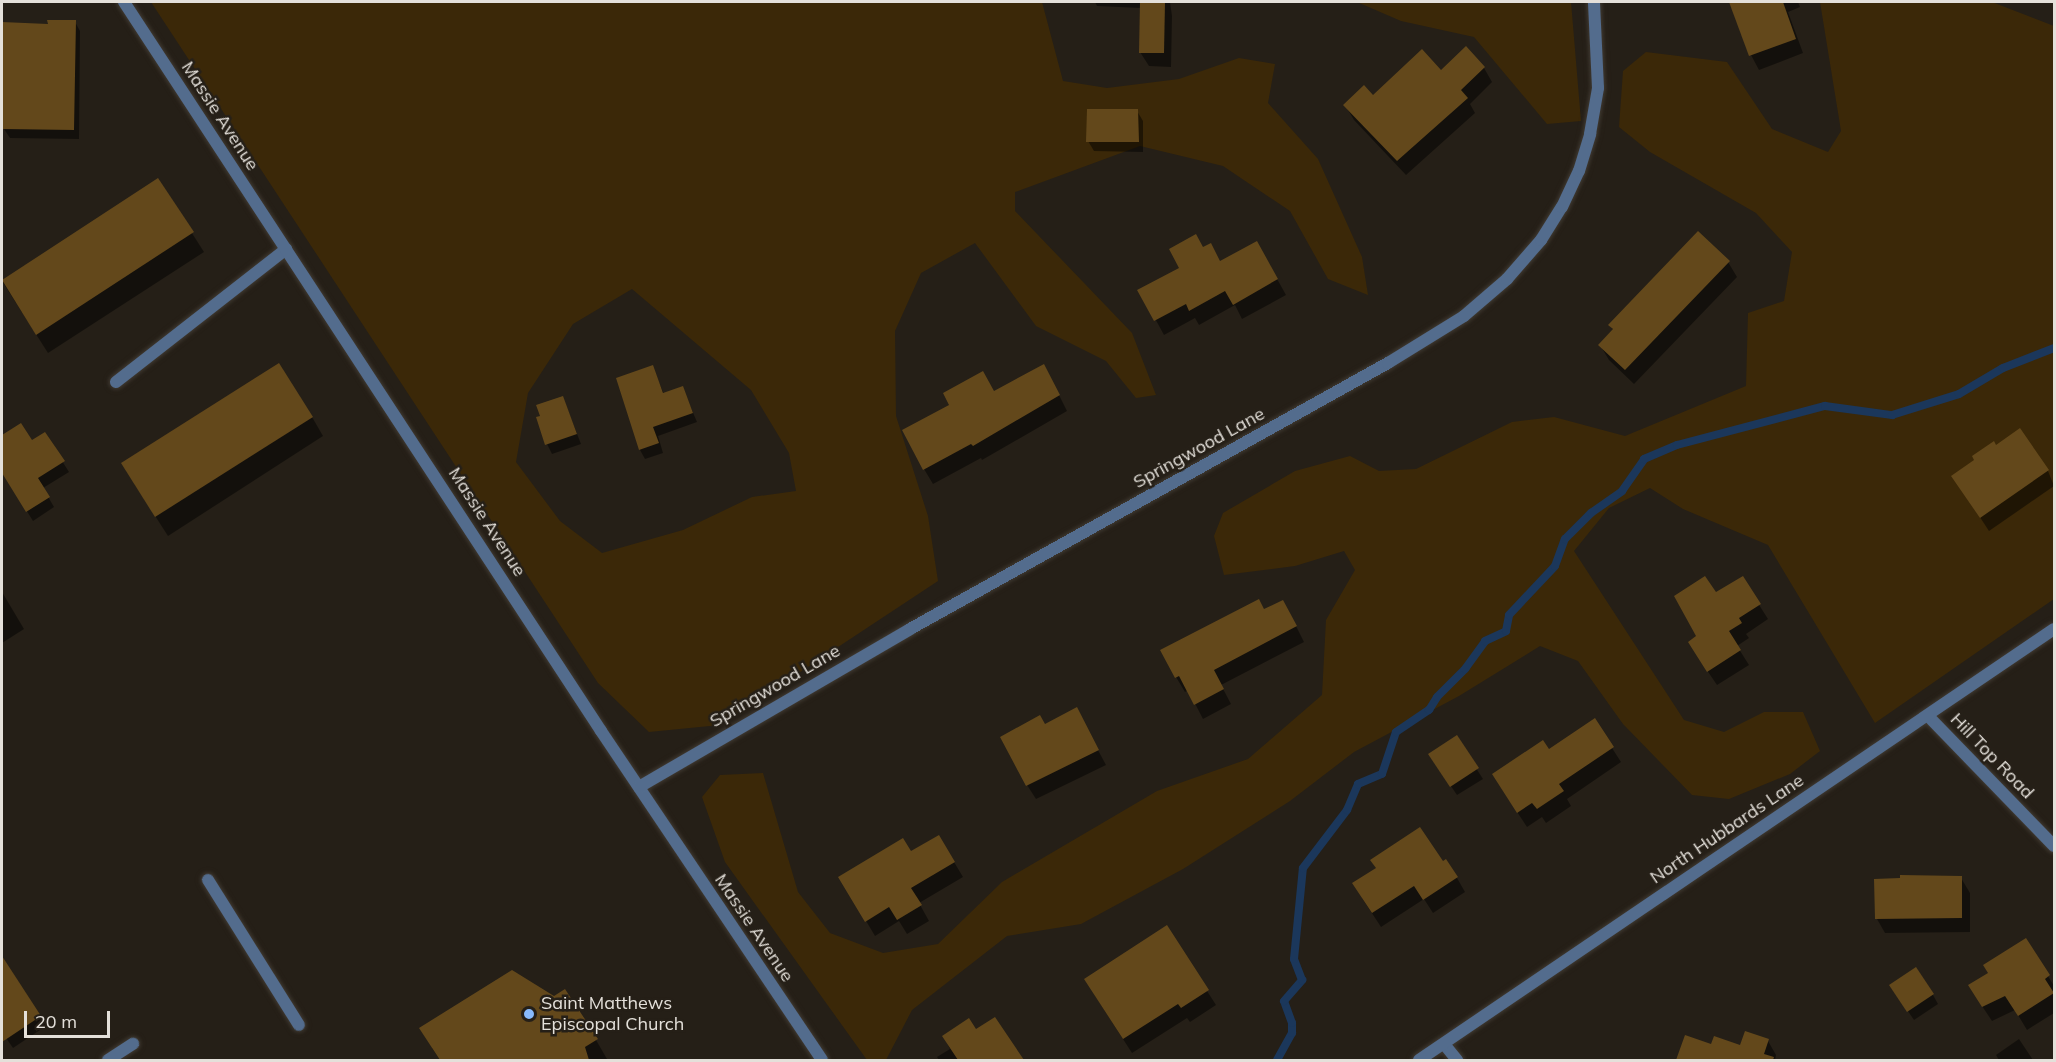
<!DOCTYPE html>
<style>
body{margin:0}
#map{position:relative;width:2056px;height:1062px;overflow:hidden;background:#251f17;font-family:Mulish,sans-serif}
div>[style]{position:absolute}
.green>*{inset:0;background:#3b2808}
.shadow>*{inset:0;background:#0007}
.stream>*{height:8px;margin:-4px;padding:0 4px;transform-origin:4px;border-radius:4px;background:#1b375b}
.building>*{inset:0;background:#63481b}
.roads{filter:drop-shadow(0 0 2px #403a32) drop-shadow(0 0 2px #403a32)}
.service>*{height:12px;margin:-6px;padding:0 6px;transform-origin:6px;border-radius:6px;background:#536c8d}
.minor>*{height:12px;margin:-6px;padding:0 6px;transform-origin:6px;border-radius:6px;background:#536c8d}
.dots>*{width:16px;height:16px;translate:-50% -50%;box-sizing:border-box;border:3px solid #251f17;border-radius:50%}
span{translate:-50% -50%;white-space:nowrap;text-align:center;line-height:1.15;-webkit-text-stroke:5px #251f17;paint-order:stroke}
.street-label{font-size:18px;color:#e4e0da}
.poi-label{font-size:18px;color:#e4e0da}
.left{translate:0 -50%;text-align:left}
.frame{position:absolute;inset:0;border:3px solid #e4e0da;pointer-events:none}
.scale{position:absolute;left:24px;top:1011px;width:86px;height:27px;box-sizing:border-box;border:3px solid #e4e0da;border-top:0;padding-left:8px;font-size:18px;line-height:21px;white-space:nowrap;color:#e4e0da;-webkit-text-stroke:4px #251f17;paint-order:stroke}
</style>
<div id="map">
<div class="green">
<i style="clip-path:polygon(evenodd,151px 2px,1042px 2px,1063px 81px,1107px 88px,1179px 79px,1239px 58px,1275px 64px,1268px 103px,1318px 159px,1362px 257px,1368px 295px,1328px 279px,1290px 211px,1223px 166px,1140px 146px,1015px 192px,1015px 211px,1132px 333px,1156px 395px,1136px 398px,1106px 361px,1036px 326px,975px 243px,921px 273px,895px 331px,896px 416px,928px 516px,938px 581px,720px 725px,649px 732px,598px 683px,151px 2px,632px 289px,751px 390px,789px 453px,796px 491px,752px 497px,683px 530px,602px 553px,560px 521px,516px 462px,528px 393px,573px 324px,632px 289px)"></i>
<i style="clip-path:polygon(1357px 2px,1571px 2px,1581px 121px,1547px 124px,1474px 37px,1401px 21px)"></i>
<i style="clip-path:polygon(1820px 2px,1992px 2px,2054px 26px,2054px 599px,1875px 723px,1768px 545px,1683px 509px,1650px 488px,1609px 508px,1574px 551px,1684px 720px,1724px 732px,1764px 712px,1803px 712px,1820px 751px,1790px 774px,1729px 799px,1692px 795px,1623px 724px,1578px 661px,1540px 646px,1459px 696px,1354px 752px,1290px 801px,1183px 869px,1081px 924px,1007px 936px,912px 1010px,886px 1060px,867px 1060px,725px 862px,702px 797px,720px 775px,763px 773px,798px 892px,830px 933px,883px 953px,938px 944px,1002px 882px,1157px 791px,1248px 759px,1322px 695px,1326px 620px,1355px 570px,1344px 551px,1295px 566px,1224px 575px,1214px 536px,1223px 513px,1295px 471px,1350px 456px,1379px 471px,1416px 469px,1512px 422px,1554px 417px,1625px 436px,1746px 386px,1748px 313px,1784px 301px,1792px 252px,1756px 213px,1650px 152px,1619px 127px,1623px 71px,1646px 52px,1727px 62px,1772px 129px,1828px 152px,1841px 131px)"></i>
</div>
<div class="shadow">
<i style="clip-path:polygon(1095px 2px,1170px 2px,1172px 16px,1171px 67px,1149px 66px,1140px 52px,1141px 8px,1097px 6px)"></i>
<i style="clip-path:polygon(1731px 2px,1798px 2px,1800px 7px,1788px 12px,1803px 53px,1759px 70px,1751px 55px)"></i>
<i style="clip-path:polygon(75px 22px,80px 31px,79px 139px,10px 138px,4px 129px,5px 93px,2px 93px,2px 23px,49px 25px)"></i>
<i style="clip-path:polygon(1484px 68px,1492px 82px,1470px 104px,1475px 113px,1406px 175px,1354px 120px,1345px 105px,1441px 72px)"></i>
<i style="clip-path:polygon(1137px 111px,1143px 121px,1143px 152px,1094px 151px,1088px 141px)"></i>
<i style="clip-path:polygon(158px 180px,204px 252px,48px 353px,2px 281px)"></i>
<i style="clip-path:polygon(1257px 243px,1286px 295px,1242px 319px,1235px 305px,1199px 325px,1195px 318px,1164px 335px,1140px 291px,1181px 268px,1203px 249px,1220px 262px)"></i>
<i style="clip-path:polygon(1728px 262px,1737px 277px,1634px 384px,1609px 360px,1600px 345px,1614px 331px,1610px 325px)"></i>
<i style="clip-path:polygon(652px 367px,664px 394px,682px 387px,697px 422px,658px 436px,663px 453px,645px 459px,640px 450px)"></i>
<i style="clip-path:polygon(1052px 381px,1067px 411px,982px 460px,981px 458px,933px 484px,924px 469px,994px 393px)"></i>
<i style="clip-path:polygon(563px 398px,581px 444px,552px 454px,547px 444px)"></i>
<i style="clip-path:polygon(312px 417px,323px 436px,168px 536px,134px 483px)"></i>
<i style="clip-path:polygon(20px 425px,31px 442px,45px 434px,69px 472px,43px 488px,54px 507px,33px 521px,2px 471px,2px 437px)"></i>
<i style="clip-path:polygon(2048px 471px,2054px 486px,1989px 531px,1953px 476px)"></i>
<i style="clip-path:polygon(1742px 578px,1768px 619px,1746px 634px,1749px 638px,1737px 646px,1749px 665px,1717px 685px,1698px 657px,1698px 637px,1716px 594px)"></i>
<i style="clip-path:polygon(2px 592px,24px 629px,2px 643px)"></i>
<i style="clip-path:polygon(1264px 611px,1291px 616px,1304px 642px,1221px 685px,1231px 704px,1203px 719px,1188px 690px,1185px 692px,1176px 677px)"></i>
<i style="clip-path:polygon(1084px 724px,1106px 765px,1036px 799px,1027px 785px,1045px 726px)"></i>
<i style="clip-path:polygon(1456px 737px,1483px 779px,1457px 795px,1436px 764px)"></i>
<i style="clip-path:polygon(1612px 748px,1621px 762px,1567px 799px,1571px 806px,1546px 823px,1542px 817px,1527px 827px,1502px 789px,1549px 751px)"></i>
<i style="clip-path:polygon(939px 837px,963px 877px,919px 903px,929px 921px,907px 934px,899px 921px,875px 936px,840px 877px,911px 853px)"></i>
<i style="clip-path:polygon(1442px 863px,1457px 878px,1465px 892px,1433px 913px,1424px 899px,1381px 927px,1362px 898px)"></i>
<i style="clip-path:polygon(1961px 878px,1970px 893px,1970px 932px,1885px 933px,1877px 919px)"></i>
<i style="clip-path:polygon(1166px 927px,1216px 1005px,1190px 1022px,1187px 1018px,1132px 1053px,1094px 994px)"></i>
<i style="clip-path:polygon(2026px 940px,2054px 986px,2054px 1013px,2027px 1030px,2015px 1010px,1992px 1021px,1978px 1000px,1990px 974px)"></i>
<i style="clip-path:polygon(13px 976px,46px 1026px,13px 1048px,2px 1032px,2px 983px)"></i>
<i style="clip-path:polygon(1897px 995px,1933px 995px,1938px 1004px,1914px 1020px)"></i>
<i style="clip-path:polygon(994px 1019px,1022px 1060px,939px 1060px,937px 1057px,950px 1049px,944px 1037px,975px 1032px)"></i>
<i style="clip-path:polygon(1686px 1037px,1712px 1046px,1741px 1047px,1768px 1041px,1776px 1055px,1775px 1060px,1678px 1060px)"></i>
<i style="clip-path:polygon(2019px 1039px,2033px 1060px,1999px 1060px,1996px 1055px)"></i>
<i style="clip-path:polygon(596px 1040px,607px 1059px,605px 1060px,440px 1060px,432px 1048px)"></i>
</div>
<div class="stream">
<i style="left:1277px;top:1060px;width:31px;rotate:-61deg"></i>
<i style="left:1292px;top:1033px;width:10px;rotate:-90deg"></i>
<i style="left:1292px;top:1023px;width:23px;rotate:-110deg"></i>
<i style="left:1284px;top:1001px;width:28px;rotate:-49deg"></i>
<i style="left:1302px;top:980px;width:22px;rotate:-111deg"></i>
<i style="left:1294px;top:959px;width:91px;rotate:-84.4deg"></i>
<i style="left:1303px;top:868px;width:73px;rotate:-52.8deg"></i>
<i style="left:1347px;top:810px;width:28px;rotate:-67deg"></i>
<i style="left:1358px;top:784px;width:26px;rotate:-23deg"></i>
<i style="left:1382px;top:774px;width:44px;rotate:-71.6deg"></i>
<i style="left:1396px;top:732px;width:40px;rotate:-34deg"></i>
<i style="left:1429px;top:710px;width:15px;rotate:-58deg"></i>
<i style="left:1437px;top:697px;width:40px;rotate:-45deg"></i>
<i style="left:1465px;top:669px;width:34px;rotate:-54deg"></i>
<i style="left:1485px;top:641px;width:23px;rotate:-25deg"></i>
<i style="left:1506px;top:631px;width:16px;rotate:-79deg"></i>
<i style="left:1509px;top:615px;width:67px;rotate:-46.8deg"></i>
<i style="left:1555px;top:566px;width:29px;rotate:-70deg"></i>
<i style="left:1565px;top:539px;width:37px;rotate:-45deg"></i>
<i style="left:1591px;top:513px;width:38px;rotate:-35deg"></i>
<i style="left:1622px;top:491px;width:39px;rotate:-55deg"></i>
<i style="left:1644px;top:459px;width:36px;rotate:-23deg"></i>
<i style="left:1677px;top:445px;width:153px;rotate:-14.8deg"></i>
<i style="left:1825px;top:406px;width:68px;rotate:7.7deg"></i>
<i style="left:1892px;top:415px;width:70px;rotate:-17.4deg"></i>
<i style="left:1959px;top:394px;width:51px;rotate:-30.6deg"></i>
<i style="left:2003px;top:368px;width:55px;rotate:-21.4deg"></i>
</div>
<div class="building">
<i style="clip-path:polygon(1140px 2px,1165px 2px,1164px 53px,1139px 53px)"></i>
<i style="clip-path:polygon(1729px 2px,1783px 2px,1796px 39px,1749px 56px)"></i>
<i style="clip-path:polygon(47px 20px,76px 20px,74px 130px,3px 129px,2px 22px,48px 24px)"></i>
<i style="clip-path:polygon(1466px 46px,1485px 67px,1461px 90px,1468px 98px,1397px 161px,1343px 105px,1364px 85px,1373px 95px,1422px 49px,1441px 70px)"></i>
<i style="clip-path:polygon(1087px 109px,1138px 109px,1139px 142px,1086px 142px)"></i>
<i style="clip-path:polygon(158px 178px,194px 232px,36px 335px,2px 280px)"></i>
<i style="clip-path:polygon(1698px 231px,1730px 261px,1625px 370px,1598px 345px,1613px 329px,1608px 325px)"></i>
<i style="clip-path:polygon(1196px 234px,1203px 247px,1211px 243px,1220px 261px,1257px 241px,1278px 279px,1233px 305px,1225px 291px,1189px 311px,1186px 304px,1154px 321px,1137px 290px,1179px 268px,1169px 249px)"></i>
<i style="clip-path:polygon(279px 363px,313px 417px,155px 517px,121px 463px)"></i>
<i style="clip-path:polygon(1044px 364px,1060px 395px,973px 446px,971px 444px,923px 470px,902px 430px,949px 405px,943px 393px,983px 371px,994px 391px)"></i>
<i style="clip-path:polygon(653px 365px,663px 393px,683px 386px,693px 413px,653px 427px,659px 443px,639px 450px,616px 378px)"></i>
<i style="clip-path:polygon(563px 396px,577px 434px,545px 445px,536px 417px,540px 416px,536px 405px)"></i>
<i style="clip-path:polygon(21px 423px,32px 440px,45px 432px,65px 461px,38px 478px,50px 497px,26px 512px,2px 473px,2px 435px)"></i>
<i style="clip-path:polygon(2020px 428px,2049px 470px,1980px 518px,1951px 476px,1974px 460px,1972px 456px,1994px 441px,1996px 445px)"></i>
<i style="clip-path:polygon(1705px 576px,1716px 592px,1743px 576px,1761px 604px,1739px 618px,1742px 623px,1729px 631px,1741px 650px,1707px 672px,1688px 642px,1696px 636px,1674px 596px)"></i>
<i style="clip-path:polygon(1259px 599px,1264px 609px,1283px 600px,1297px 626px,1214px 670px,1224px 689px,1194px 705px,1179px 676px,1175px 678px,1160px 650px)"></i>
<i style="clip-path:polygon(1077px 707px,1099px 750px,1026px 786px,1000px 737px,1040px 715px,1045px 724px)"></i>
<i style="clip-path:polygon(1595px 718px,1614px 747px,1559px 784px,1564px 791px,1537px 809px,1532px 803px,1517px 813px,1492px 774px,1543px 740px,1549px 749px)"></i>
<i style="clip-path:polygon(1457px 735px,1479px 768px,1450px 787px,1428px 754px)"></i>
<i style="clip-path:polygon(1420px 827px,1443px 861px,1446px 859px,1458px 877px,1423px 900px,1414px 886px,1372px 913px,1352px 883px,1376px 868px,1370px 860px)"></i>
<i style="clip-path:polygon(939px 835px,955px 862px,911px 888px,922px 905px,897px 920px,889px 907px,865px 922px,838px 877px,903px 838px,911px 851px)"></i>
<i style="clip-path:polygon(1900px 875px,1962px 876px,1962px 918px,1875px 919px,1874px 879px,1900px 878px)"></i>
<i style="clip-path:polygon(1167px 925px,1209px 990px,1181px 1008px,1178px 1004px,1123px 1039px,1084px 979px)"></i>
<i style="clip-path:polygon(2026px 938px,2050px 975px,2045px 979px,2054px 993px,2018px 1016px,2005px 996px,1982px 1007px,1968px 985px,1988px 973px,1983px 965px)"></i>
<i style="clip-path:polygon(2px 956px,41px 1016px,2px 1042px)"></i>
<i style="clip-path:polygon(1916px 967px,1934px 994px,1907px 1012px,1889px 985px)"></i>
<i style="clip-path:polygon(512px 970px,554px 996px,565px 989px,598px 1039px,585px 1047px,589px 1060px,440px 1060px,419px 1028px)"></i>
<i style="clip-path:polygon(995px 1017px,1024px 1060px,958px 1060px,942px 1036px,969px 1018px,976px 1029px)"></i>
<i style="clip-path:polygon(1745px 1031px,1769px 1039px,1764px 1054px,1774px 1057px,1773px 1060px,1676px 1060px,1685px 1035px,1711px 1044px,1714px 1036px,1740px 1045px)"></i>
</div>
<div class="roads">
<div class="service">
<i style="left:116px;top:382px;width:216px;rotate:-38deg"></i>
<i style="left:208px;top:880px;width:171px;rotate:57.9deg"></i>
</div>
<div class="minor">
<i style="left:124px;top:2px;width:871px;rotate:56.8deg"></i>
<i style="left:601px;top:731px;width:396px;rotate:56.1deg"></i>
<i style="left:1928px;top:716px;width:181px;rotate:45.9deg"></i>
<i style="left:639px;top:787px;width:314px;rotate:-30.2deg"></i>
<i style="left:910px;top:629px;width:547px;rotate:-29.1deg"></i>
<i style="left:1388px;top:363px;width:89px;rotate:-31.7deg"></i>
<i style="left:1464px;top:316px;width:57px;rotate:-40.7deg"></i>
<i style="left:1507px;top:279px;width:52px;rotate:-48.9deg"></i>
<i style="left:1541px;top:240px;width:39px;rotate:-58deg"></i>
<i style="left:1562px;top:207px;width:40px;rotate:-65deg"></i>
<i style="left:1579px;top:171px;width:39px;rotate:-73deg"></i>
<i style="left:1590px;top:134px;width:47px;rotate:-80.1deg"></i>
<i style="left:1598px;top:88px;width:86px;rotate:-92.7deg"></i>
<i style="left:1444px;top:1044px;width:21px;rotate:51deg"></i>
<i style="left:108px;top:1060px;width:30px;rotate:-33deg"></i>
<i style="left:1419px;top:1060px;width:767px;rotate:-34.17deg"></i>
</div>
</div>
<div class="dots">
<i style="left:529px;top:1014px;background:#88bafc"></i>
</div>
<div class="street-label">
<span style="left:220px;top:116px;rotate:57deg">Massie Avenue</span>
<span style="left:1199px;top:448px;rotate:-29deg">Springwood Lane</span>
<span style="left:487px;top:522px;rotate:57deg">Massie Avenue</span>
<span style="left:775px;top:686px;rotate:-30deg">Springwood Lane</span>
<span style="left:1992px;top:756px;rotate:46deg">Hill Top Road</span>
<span style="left:1727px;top:829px;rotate:-34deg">North Hubbards Lane</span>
<span style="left:754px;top:928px;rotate:56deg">Massie Avenue</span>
</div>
<div class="poi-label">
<span class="left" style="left:541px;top:1014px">Saint Matthews<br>Episcopal Church</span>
</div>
<div class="frame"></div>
<div class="scale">20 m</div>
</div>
